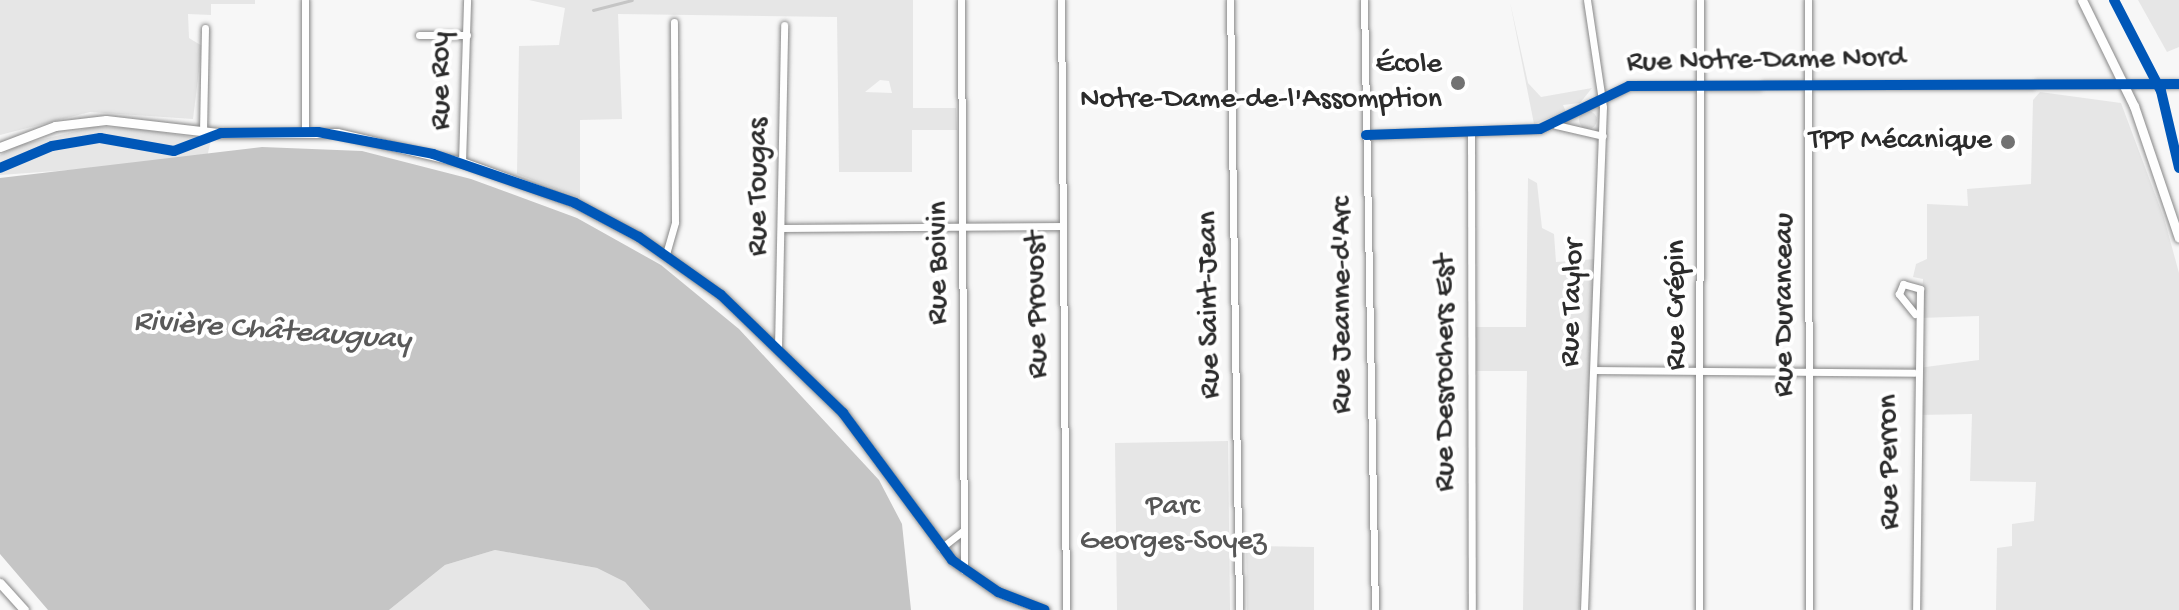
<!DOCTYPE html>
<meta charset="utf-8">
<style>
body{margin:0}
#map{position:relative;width:2179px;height:610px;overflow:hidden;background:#f7f7f7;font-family:"Gochi Hand",sans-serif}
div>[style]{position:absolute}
.green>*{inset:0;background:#e6e6e6}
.round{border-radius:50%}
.water>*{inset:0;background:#c5c5c5}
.stream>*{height:3px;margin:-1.5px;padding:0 1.5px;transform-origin:1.5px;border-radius:1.5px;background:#c5c5c5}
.roads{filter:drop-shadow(0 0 2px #878787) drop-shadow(0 0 2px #878787)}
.minor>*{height:7px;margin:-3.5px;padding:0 3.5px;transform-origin:3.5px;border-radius:3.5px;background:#fefefe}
.tertiary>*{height:9px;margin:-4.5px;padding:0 4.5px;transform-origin:4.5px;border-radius:4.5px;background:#fefefe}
.cycleway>*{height:10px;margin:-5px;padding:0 5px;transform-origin:5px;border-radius:5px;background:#0057b8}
.dots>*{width:22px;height:22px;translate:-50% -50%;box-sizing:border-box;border:4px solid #fff;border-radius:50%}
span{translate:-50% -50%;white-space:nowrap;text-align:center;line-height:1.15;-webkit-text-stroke:8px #fff;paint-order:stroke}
.street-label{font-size:30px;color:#2b2b2b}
.poi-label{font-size:30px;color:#2b2b2b}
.right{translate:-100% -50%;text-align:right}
.park-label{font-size:30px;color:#565656}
.water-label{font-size:32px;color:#5a5a5a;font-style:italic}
</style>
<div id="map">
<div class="green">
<i style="clip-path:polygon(0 0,255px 0,255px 4px,211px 4px,211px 15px,188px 14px,189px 38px,202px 46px,193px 119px,90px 112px,0 135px)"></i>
<i style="clip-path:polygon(evenodd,529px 0,913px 0,913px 108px,956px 108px,957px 130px,912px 130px,912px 172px,839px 172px,837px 17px,618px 14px,622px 119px,580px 120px,580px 198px,517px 174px,519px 46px,559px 45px,565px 8px,529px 0,880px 80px,889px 81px,892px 93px,865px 92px,880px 80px)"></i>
<i style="clip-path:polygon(2138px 0,2179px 0,2179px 47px,2167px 52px)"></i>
<i style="clip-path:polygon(1510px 2px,1528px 83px,1541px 97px,1592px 88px,1580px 103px,1563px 105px,1566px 112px,1534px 124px)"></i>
<i style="clip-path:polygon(2040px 92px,2121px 103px,2164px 218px,2179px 273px,2179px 610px,1996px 610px,1997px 548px,2012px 546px,2012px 524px,2034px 521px,2036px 482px,1970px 481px,1972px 414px,1919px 415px,1918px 368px,1979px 360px,1979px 316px,1920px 318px,1923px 279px,1913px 277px,1916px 264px,1927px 259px,1927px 204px,1968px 206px,1967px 189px,2031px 184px,2033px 100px)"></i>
<i class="round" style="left:1579px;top:111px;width:18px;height:18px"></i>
<i style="clip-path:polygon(93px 127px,132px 128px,211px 140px,207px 157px,181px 162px,0 175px,0 155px,19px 145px)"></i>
<i style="clip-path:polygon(1528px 178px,1537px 183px,1542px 228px,1554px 234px,1556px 262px,1596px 259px,1579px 610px,1523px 610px,1527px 371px,1476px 371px,1476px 327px,1526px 327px)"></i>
<i style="clip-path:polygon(1228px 441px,1230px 610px,1117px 610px,1115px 443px)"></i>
<i style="clip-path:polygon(1246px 546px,1314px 547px,1314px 610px,1247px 610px)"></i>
<i style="clip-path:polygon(495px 550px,597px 568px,625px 582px,650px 610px,389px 610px,445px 565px)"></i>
</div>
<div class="water">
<i style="clip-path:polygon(262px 147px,362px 151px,471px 179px,577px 218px,661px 265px,739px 329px,879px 480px,902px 524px,911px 610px,650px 610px,625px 582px,597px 568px,495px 550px,445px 565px,389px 610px,48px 610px,0 554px,0 178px)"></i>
</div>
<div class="stream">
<i style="left:593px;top:10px;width:40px;rotate:-14.4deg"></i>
</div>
<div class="roads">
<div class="minor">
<i style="left:961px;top:0;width:570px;rotate:89.7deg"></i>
<i style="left:1061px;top:0;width:610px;rotate:89.53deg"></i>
<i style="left:1230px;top:0;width:610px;rotate:89.15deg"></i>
<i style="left:1364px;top:0;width:610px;rotate:88.97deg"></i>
<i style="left:1808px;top:0;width:610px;rotate:89.91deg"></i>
<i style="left:419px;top:35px;width:48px"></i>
<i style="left:1556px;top:125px;width:48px;rotate:13.2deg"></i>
<i style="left:203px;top:132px;width:104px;rotate:-88.9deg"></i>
<i style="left:305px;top:132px;width:132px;rotate:-90deg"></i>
<i style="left:1366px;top:135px;width:174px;rotate:-2deg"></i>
<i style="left:1540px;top:129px;width:99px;rotate:-25.8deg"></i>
<i style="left:1629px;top:86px;width:550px;rotate:-0.21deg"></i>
<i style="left:1471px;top:135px;width:475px;rotate:89.9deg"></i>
<i style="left:462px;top:162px;width:162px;rotate:-88.2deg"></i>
<i style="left:784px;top:228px;width:278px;rotate:-0.4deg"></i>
<i style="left:666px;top:254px;width:33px;rotate:-74deg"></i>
<i style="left:675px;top:222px;width:200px;rotate:-90.3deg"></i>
<i style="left:1915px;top:314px;width:26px;rotate:-129deg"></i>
<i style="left:1899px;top:294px;width:11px;rotate:-68deg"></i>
<i style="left:1903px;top:284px;width:18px;rotate:16deg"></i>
<i style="left:1920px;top:289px;width:321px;rotate:90.7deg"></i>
<i style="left:778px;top:349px;width:324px;rotate:-88.9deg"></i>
<i style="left:1595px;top:370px;width:319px;rotate:0.5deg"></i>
<i style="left:941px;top:548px;width:28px;rotate:-38deg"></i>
<i style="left:1584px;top:610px;width:503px;rotate:-87.84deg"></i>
<i style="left:1603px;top:107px;width:108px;rotate:-98.5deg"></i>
<i style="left:1699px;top:610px;width:610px;rotate:-89.91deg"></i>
</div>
<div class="tertiary">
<i style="left:2082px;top:0;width:118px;rotate:63.9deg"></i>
<i style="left:2134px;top:106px;width:139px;rotate:71.2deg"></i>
<i style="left:0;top:147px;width:59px;rotate:-20.9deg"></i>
<i style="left:55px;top:126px;width:51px;rotate:-6.7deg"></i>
<i style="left:106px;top:120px;width:113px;rotate:6.6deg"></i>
<i style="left:218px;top:133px;width:119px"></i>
<i style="left:337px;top:133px;width:128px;rotate:13.1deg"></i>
<i style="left:462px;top:162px;width:120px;rotate:19.9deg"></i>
<i style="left:575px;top:203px;width:72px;rotate:28deg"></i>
<i style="left:639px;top:237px;width:100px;rotate:35.3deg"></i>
<i style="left:721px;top:295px;width:170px;rotate:44deg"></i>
<i style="left:843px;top:413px;width:183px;rotate:53.4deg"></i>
<i style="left:952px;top:560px;width:56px;rotate:34.8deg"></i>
<i style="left:998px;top:592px;width:50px;rotate:21deg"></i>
<i style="left:0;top:583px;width:36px;rotate:48deg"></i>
</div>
</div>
<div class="cycleway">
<i style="left:2114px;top:0;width:102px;rotate:62.7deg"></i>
<i style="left:2161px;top:91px;width:79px;rotate:76.8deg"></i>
<i style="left:1366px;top:135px;width:174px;rotate:-2deg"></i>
<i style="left:1540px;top:129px;width:99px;rotate:-25.8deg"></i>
<i style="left:1629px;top:86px;width:550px;rotate:-0.21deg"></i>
<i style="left:0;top:168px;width:56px;rotate:-22.9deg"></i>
<i style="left:52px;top:146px;width:49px;rotate:-9.5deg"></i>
<i style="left:100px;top:138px;width:75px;rotate:10deg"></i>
<i style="left:174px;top:151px;width:50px;rotate:-21deg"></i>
<i style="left:221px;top:133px;width:97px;rotate:-0.6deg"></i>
<i style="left:318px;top:132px;width:117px;rotate:10.8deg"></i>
<i style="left:433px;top:154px;width:150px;rotate:19deg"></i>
<i style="left:575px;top:203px;width:72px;rotate:28deg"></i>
<i style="left:639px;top:237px;width:100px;rotate:35.3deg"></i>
<i style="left:721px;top:295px;width:170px;rotate:44deg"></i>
<i style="left:843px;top:413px;width:183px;rotate:53.4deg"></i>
<i style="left:952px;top:560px;width:56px;rotate:34.8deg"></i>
<i style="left:998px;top:592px;width:50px;rotate:21deg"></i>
</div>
<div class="dots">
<i style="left:1458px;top:83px;background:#727272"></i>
<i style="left:2008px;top:142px;background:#727272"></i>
</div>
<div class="street-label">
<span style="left:1766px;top:62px;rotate:-1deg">Rue Notre-Dame Nord</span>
<span style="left:443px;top:81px;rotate:-90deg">Rue Roy</span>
<span style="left:760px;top:187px;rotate:-90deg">Rue Tougas</span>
<span style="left:940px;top:263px;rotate:-90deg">Rue Boivin</span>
<span style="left:1574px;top:303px;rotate:-88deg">Rue Taylor</span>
<span style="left:1039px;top:305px;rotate:-91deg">Rue Provost</span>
<span style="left:1211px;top:305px;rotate:-91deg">Rue Saint-Jean</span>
<span style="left:1344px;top:305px;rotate:-90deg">Rue Jeanne-d'Arc</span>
<span style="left:1678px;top:305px;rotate:-90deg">Rue Crépin</span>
<span style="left:1786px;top:305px;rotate:-90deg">Rue Duranceau</span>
<span style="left:1447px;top:373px;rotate:-90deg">Rue Desrochers Est</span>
<span style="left:1891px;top:462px;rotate:-91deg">Rue Perron</span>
</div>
<div class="poi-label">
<span class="right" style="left:1442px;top:83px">École<br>Notre-Dame-de-l'Assomption</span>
<span class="right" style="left:1992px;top:142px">TPP Mécanique</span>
</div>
<div class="park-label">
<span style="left:1173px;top:525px">Parc<br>Georges-Soyez</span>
</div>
<div class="water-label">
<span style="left:272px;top:332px;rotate:4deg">Rivière Châteauguay</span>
</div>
</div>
